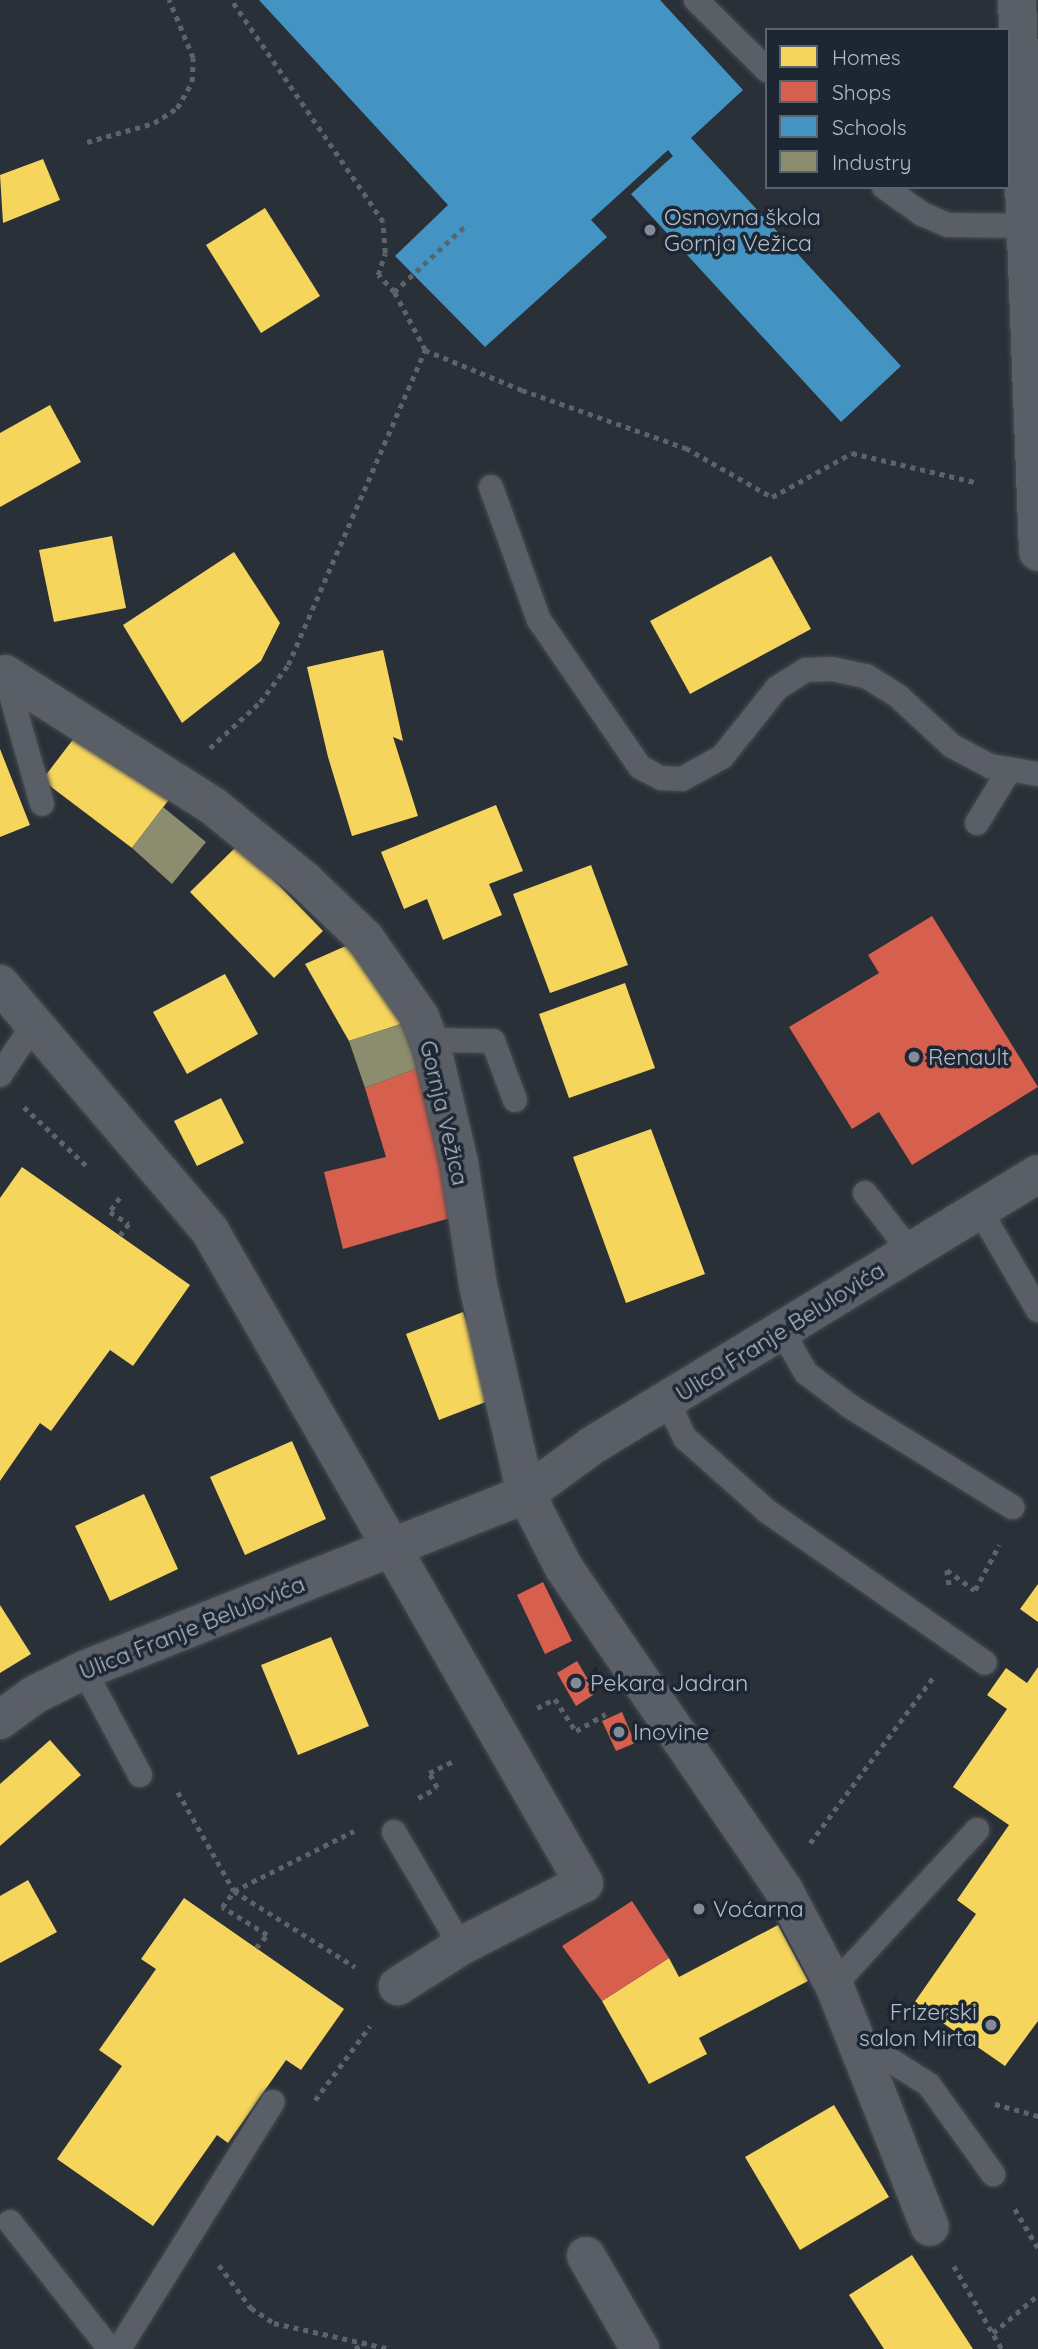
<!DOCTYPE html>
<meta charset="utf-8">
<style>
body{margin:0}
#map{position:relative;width:1038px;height:2349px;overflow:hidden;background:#2a3038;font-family:Quicksand,sans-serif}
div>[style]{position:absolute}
.homes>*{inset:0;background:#f6d55c}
.shops>*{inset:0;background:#d6604d}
.schools>*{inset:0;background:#4393c3}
.industry>*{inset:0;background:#8c8c6e}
.path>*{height:4.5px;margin-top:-2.25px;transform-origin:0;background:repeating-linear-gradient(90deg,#5d636a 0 5px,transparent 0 10px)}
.roads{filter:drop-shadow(0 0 2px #484c53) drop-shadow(0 0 2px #484c53)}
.lane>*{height:24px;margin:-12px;padding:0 12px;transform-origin:12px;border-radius:12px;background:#5a5e66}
.street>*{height:38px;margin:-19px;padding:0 19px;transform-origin:19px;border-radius:19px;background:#5a5e66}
.dots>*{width:19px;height:19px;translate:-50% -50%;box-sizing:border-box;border:4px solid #1d2633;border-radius:50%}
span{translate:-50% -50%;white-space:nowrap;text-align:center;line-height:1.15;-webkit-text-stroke:7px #1d2633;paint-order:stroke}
.poi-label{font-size:23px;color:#b4bcc9}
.left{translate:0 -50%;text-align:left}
.right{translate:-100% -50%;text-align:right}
.street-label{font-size:23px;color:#b4bcc9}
.legend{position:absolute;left:765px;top:28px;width:245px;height:161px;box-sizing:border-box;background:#1d2633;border:2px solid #59626f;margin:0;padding:9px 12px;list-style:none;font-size:21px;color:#b4bcc9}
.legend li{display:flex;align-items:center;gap:14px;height:35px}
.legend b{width:35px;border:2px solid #59626f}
</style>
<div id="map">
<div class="homes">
<i style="clip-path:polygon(43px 159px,60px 200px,3px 223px,0 175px)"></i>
<i style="clip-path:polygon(265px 208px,320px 296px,261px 333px,206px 245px)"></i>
<i style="clip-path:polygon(50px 405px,81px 462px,0 507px,0 433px)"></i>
<i style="clip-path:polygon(112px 536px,126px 608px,54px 622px,39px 550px)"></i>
<i style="clip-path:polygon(234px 552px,280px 623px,261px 661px,182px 723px,123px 625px)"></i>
<i style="clip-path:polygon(771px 556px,811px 629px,690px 694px,650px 621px)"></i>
<i style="clip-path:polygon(383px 650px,403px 741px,393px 737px,418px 816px,352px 836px,328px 757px,307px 667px)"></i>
<i style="clip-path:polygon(81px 729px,171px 797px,132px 848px,42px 780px)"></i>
<i style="clip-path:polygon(0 749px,30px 825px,0 837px)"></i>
<i style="clip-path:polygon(496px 805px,523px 871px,489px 884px,502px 915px,443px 940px,427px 899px,404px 909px,381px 852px)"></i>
<i style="clip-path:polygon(239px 844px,323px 931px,274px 978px,190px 892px)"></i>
<i style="clip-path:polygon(591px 865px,628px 965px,550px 993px,513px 894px)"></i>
<i style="clip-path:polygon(357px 941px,410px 1021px,349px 1041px,305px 964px)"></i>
<i style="clip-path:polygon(225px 974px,258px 1034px,187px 1074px,153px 1012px)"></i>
<i style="clip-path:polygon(625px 983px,655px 1068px,569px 1098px,539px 1014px)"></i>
<i style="clip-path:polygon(221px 1098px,244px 1143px,197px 1166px,174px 1121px)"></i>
<i style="clip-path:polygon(651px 1129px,705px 1274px,626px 1303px,573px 1157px)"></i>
<i style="clip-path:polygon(22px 1167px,190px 1285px,133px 1366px,110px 1350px,51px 1431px,40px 1423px,0 1481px,0 1198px)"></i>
<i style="clip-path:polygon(463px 1312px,496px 1398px,439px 1420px,406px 1334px)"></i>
<i style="clip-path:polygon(292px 1441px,326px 1519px,245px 1555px,210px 1477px)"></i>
<i style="clip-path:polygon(144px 1494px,178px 1569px,110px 1601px,75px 1526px)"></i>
<i style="clip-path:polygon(1038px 1584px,1038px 1622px,1020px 1609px)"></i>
<i style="clip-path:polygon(0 1605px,31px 1654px,0 1673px)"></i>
<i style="clip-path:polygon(331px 1637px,369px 1726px,298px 1755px,261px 1665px)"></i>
<i style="clip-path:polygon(1038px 1667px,1038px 2021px,1005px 2066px,914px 2003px,976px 1914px,957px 1900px,1009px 1825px,953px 1787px,1007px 1709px,987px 1695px,1006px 1668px,1027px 1683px)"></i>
<i style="clip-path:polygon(50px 1740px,81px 1775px,0 1846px,0 1784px)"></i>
<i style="clip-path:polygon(28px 1880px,57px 1932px,0 1963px,0 1896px)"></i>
<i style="clip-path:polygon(184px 1898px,344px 2009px,301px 2070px,286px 2060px,228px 2143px,217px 2135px,153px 2226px,57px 2159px,122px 2066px,99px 2050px,156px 1969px,141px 1959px)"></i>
<i style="clip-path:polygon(778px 1925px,808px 1981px,699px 2038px,707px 2054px,649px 2084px,602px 2001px,669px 1958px,679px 1977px)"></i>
<i style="clip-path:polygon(834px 2105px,889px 2197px,800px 2250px,745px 2157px)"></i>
<i style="clip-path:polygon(912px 2255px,973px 2349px,884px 2349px,849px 2295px)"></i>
</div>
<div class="shops">
<i style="clip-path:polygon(932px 916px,1038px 1087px,912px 1165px,879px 1112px,852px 1129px,789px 1027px,879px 973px,868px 955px)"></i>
<i style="clip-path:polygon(420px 1067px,457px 1216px,343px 1249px,324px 1172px,386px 1157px,365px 1088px)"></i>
<i style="clip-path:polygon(543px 1582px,572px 1641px,545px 1654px,517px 1595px)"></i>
<i style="clip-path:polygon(577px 1661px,596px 1693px,576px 1706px,557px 1673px)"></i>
<i style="clip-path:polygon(622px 1712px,635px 1743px,616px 1751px,602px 1721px)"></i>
<i style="clip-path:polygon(632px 1901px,669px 1958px,602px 2001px,562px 1946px)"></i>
</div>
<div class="schools">
<i style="clip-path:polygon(259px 0,660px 0,743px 90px,691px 138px,901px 366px,841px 422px,631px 194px,673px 156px,668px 150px,591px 220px,607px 237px,485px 347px,395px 256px,448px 205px)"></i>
</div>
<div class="industry">
<i style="clip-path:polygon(163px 807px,206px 842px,172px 884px,132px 848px)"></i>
<i style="clip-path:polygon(410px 1021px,420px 1067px,365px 1088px,349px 1041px)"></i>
</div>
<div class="path">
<i style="left:87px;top:142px;width:70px;rotate:-15.8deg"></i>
<i style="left:154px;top:123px;width:27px;rotate:-33deg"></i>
<i style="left:177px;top:108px;width:30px;rotate:-60deg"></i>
<i style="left:192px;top:82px;width:24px;rotate:-88deg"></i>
<i style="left:193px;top:58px;width:63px;rotate:-112.5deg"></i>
<i style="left:394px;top:292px;width:98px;rotate:-42.9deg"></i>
<i style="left:425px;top:350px;width:105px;rotate:22.4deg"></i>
<i style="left:522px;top:390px;width:174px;rotate:19.5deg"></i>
<i style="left:686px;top:448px;width:99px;rotate:29.7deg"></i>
<i style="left:772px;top:497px;width:91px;rotate:-28.8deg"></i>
<i style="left:852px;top:453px;width:126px;rotate:13.3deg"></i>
<i style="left:210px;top:748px;width:68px;rotate:-42.6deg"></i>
<i style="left:260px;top:702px;width:46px;rotate:-52.9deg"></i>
<i style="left:288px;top:665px;width:344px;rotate:-66.5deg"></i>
<i style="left:425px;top:350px;width:66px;rotate:-118.1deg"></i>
<i style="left:394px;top:292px;width:23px;rotate:-133deg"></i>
<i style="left:378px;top:275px;width:23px;rotate:-72deg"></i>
<i style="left:385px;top:253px;width:31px;rotate:-94deg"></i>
<i style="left:383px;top:222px;width:269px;rotate:-124.4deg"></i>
<i style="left:24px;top:1107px;width:89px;rotate:43.2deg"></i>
<i style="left:120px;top:1198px;width:17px;rotate:126deg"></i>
<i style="left:110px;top:1212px;width:22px;rotate:32deg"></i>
<i style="left:129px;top:1224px;width:15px;rotate:127deg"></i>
<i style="left:947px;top:1570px;width:19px;rotate:81deg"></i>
<i style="left:947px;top:1570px;width:34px;rotate:36deg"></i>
<i style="left:975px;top:1590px;width:51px;rotate:-61.9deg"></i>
<i style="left:537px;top:1708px;width:20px;rotate:-27deg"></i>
<i style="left:555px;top:1699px;width:38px;rotate:57deg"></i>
<i style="left:576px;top:1731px;width:34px;rotate:-30deg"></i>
<i style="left:178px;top:1792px;width:114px;rotate:60.5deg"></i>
<i style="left:234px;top:1891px;width:143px;rotate:32.1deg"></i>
<i style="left:418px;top:1798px;width:21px;rotate:-28deg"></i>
<i style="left:437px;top:1788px;width:17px;rotate:-118deg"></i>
<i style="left:429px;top:1773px;width:30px;rotate:-26deg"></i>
<i style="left:810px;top:1843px;width:208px;rotate:-53.4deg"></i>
<i style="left:256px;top:1948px;width:17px;rotate:-50deg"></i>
<i style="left:267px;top:1935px;width:53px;rotate:-148.1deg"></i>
<i style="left:222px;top:1907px;width:20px;rotate:-53deg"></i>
<i style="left:234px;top:1891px;width:134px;rotate:-26.6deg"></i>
<i style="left:315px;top:2100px;width:92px;rotate:-53.4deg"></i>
<i style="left:995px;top:2104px;width:45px;rotate:15.6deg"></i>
<i style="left:1015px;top:2209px;width:45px;rotate:59.5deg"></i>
<i style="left:219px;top:2265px;width:54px;rotate:53.3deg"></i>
<i style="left:251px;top:2308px;width:27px;rotate:33deg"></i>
<i style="left:274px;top:2323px;width:119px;rotate:12.6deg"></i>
<i style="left:954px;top:2266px;width:96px;rotate:60deg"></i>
<i style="left:993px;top:2333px;width:59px;rotate:-40.2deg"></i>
<i style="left:355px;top:2349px;width:13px;rotate:-32deg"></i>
</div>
<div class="roads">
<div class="lane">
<i style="left:696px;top:0;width:100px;rotate:44.6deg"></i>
<i style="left:884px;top:187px;width:47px;rotate:35.4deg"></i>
<i style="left:922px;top:214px;width:28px;rotate:23deg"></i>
<i style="left:948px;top:225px;width:77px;rotate:0.7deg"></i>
<i style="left:491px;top:487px;width:141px;rotate:70.2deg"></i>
<i style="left:539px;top:620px;width:178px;rotate:55.5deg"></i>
<i style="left:640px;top:767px;width:24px;rotate:28deg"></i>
<i style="left:661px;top:778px;width:21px;rotate:3deg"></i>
<i style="left:682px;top:779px;width:46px;rotate:-28.8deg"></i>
<i style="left:722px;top:757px;width:88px;rotate:-51.4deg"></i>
<i style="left:777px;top:688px;width:34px;rotate:-32deg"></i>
<i style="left:806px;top:670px;width:26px;rotate:-2deg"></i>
<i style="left:832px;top:669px;width:35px;rotate:12deg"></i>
<i style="left:866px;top:676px;width:39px;rotate:32deg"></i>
<i style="left:899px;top:697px;width:72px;rotate:42.8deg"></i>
<i style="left:952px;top:746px;width:43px;rotate:27.8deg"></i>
<i style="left:990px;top:766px;width:49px;rotate:9.5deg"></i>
<i style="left:5px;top:674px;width:135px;rotate:74.1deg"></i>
<i style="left:977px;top:823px;width:63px;rotate:-58.6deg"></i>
<i style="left:429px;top:1040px;width:64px;rotate:0.9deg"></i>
<i style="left:493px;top:1041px;width:63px;rotate:69.6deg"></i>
<i style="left:0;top:1075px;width:61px;rotate:-56.3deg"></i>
<i style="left:865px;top:1193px;width:72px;rotate:52.3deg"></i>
<i style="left:978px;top:1207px;width:119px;rotate:59.8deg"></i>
<i style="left:782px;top:1331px;width:48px;rotate:60.3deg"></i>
<i style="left:806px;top:1373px;width:56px;rotate:37.1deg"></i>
<i style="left:851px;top:1407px;width:190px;rotate:31.8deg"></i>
<i style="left:668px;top:1402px;width:40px;rotate:65deg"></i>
<i style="left:685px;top:1438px;width:111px;rotate:41.7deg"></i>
<i style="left:768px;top:1512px;width:264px;rotate:34.8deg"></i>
<i style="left:84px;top:1670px;width:119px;rotate:61.9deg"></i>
<i style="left:394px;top:1832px;width:132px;rotate:59.6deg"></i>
<i style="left:834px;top:1985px;width:211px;rotate:-47.3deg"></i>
<i style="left:854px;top:2037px;width:89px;rotate:32.6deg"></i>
<i style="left:929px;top:2085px;width:110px;rotate:54.3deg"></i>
<i style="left:10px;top:2222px;width:162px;rotate:51.8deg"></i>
<i style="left:119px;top:2349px;width:291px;rotate:-58.1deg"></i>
</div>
<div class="street">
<i style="left:1017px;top:0;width:552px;rotate:87.82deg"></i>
<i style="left:5px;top:674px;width:246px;rotate:32.4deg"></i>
<i style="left:213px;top:806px;width:117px;rotate:39.1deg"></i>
<i style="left:304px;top:880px;width:84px;rotate:43.6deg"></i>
<i style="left:365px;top:938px;width:96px;rotate:55.2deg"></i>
<i style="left:420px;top:1017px;width:33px;rotate:69deg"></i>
<i style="left:432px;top:1048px;width:117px;rotate:76.7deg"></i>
<i style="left:459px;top:1162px;width:124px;rotate:81.2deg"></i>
<i style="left:478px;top:1285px;width:214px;rotate:77.1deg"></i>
<i style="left:526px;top:1494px;width:83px;rotate:62.8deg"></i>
<i style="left:564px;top:1568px;width:389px;rotate:55.7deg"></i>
<i style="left:783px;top:1889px;width:109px;rotate:62deg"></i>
<i style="left:834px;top:1985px;width:260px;rotate:68.4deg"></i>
<i style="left:0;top:984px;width:324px;rotate:49.6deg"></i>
<i style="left:210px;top:1231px;width:752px;rotate:60.16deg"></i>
<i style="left:584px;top:1883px;width:138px;rotate:152.9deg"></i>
<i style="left:461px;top:1946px;width:75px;rotate:147.6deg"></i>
<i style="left:0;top:1720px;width:42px;rotate:-36.3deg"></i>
<i style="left:34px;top:1695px;width:56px;rotate:-26.6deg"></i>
<i style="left:84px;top:1670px;width:476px;rotate:-21.7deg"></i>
<i style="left:526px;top:1494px;width:83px;rotate:-36.2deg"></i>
<i style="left:593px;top:1445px;width:521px;rotate:-31.34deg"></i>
<i style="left:586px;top:2256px;width:108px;rotate:59.9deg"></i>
</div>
</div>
<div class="dots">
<i style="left:650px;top:230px;background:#848b96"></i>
<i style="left:914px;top:1057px;background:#848b96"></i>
<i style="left:576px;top:1683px;background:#848b96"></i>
<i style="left:619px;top:1732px;background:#848b96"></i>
<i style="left:699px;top:1909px;background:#848b96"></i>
<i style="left:991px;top:2025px;background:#848b96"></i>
</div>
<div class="poi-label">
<span class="left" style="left:664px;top:230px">Osnovna škola<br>Gornja Vežica</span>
<span class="left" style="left:928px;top:1057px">Renault</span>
<span class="left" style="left:590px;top:1683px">Pekara Jadran</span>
<span class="left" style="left:633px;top:1732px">Inovine</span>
<span class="left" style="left:713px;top:1909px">Voćarna</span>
<span class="right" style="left:977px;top:2025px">Frizerski<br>salon Mirta</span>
</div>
<div class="street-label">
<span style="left:444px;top:1113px;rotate:77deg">Gornja Vežica</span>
<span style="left:780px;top:1332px;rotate:-32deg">Ulica Franje Belulovića</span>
<span style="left:192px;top:1628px;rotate:-22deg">Ulica Franje Belulovića</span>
</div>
<ul class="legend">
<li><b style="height:19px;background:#f6d55c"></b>Homes</li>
<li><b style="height:19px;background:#d6604d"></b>Shops</li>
<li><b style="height:19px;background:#4393c3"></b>Schools</li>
<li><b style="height:19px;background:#8c8c6e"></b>Industry</li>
</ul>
</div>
